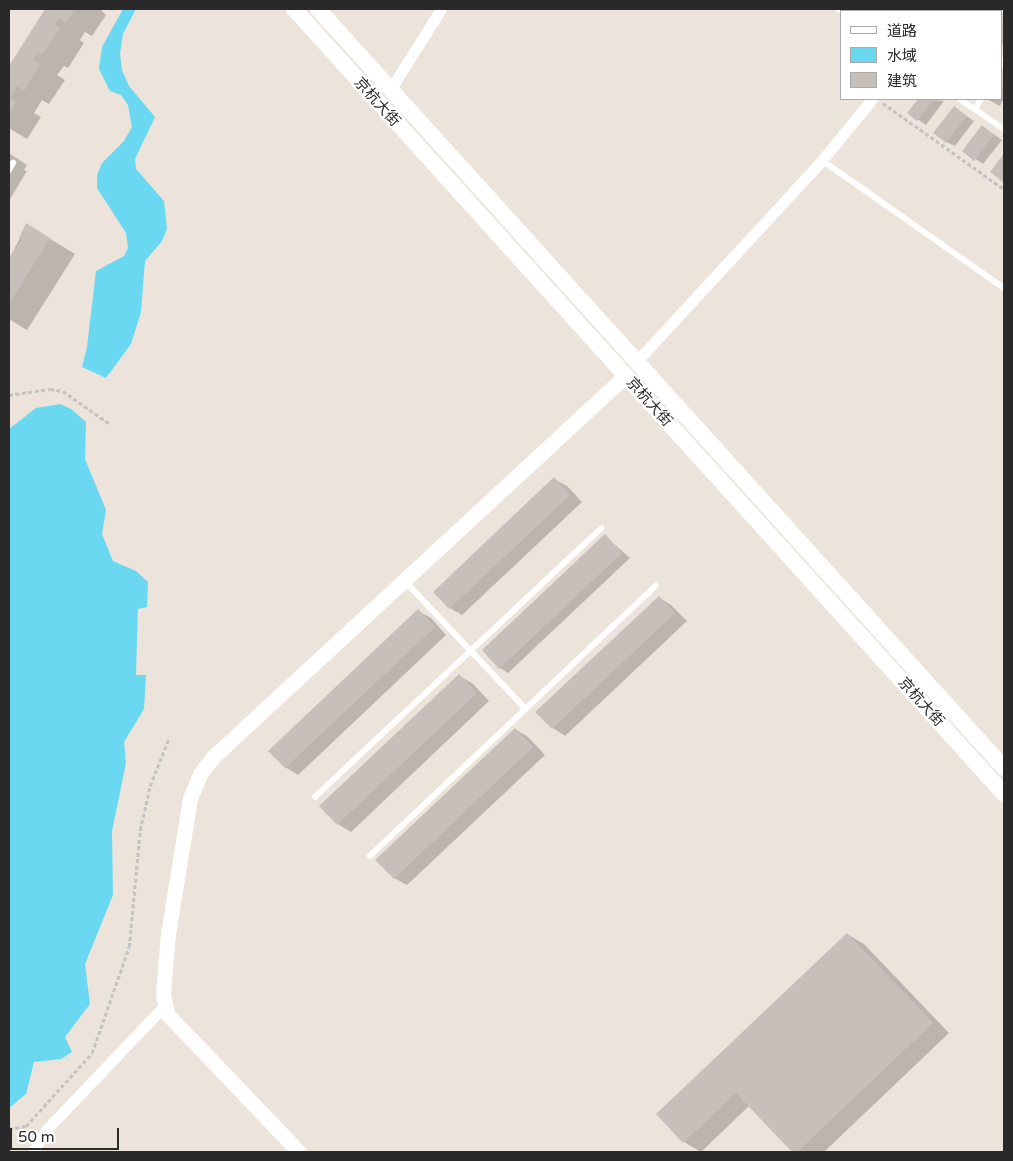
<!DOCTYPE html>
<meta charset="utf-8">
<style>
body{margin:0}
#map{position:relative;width:1013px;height:1161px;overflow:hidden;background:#ece3da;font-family:"Varela Round","Noto Sans SC",sans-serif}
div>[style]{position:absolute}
.water>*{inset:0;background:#6ad8f1}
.shadow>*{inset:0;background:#0003}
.building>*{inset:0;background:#c7c0ba}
.path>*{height:2.5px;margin-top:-1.25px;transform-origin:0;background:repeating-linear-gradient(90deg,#c3c3c3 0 4px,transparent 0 6.5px)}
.service>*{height:5.5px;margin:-2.75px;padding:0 2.75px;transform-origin:2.75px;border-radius:2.75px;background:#fff}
.minor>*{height:11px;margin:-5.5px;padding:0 5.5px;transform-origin:5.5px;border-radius:5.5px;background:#fff}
.tertiary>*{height:15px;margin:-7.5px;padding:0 7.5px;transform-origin:7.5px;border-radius:7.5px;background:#fff}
.secondary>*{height:16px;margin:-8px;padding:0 8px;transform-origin:8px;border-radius:8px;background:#fff}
span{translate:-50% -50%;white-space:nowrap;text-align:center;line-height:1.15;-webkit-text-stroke:4.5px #fff;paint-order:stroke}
.street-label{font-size:15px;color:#292929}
.frame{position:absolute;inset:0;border:10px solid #292929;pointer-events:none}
.legend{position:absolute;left:840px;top:10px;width:162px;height:90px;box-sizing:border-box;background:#fff;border:1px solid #a9a9a9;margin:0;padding:6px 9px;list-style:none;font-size:15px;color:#292929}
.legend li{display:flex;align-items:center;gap:10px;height:25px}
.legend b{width:25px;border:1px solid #a9a9a9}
.scale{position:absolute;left:10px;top:1128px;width:109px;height:22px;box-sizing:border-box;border:2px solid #292929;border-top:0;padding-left:6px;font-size:15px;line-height:18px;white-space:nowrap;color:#292929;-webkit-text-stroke:4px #fff;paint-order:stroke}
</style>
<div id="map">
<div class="water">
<i style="clip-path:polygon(123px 9px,136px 9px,123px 34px,120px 53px,122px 70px,129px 86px,155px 117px,135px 159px,136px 169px,164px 201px,167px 229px,162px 241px,145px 261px,141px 312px,131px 344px,106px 378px,82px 367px,87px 347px,96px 271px,124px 256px,128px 248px,126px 233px,97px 188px,97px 175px,102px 163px,124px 141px,132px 127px,128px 105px,121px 95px,110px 91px,99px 69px,102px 47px)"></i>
<i style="clip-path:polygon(60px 404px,71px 409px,86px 422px,85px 459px,106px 510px,102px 534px,113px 561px,136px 571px,148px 582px,147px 607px,138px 609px,136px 675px,146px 675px,144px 709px,124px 742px,126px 763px,112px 831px,113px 895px,85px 964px,90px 1004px,65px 1037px,72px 1052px,61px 1059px,34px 1062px,26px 1094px,9px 1108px,9px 429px,36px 408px)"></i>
</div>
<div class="shadow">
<i style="clip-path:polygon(47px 9px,100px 9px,106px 15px,92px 36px,85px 32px,80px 40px,84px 43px,68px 68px,64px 66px,57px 75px,65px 80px,49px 104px,42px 100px,34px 113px,41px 117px,27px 139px,9px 128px,9px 69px)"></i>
<i style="clip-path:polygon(860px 9px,877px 9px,876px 11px)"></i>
<i style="clip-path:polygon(908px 9px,963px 9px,907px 11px)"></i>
<i style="clip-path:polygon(1004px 9px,1004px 98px,1000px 106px,987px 99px,1002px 99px)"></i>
<i style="clip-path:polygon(919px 99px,944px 101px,926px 125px,909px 113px)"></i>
<i style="clip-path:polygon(954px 108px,974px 121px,955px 146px,946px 142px)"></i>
<i style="clip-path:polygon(983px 127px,1002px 140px,983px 164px,964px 151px)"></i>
<i style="clip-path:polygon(9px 153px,27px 165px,24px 170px,27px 171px,10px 199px)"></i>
<i style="clip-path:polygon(27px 225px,75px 254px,27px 330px,9px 319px,9px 259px)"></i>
<i style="clip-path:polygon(554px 479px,567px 486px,582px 502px,462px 615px,450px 608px)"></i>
<i style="clip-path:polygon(605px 536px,630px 558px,508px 673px,500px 668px,483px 650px)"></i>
<i style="clip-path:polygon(659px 598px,671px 605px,687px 621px,565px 736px,553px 728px,537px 712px)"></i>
<i style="clip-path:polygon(418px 611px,431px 618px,446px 635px,298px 775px,285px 767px)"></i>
<i style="clip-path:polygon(459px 676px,472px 683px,489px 701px,351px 832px,338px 824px,321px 806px)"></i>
<i style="clip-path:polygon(515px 729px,528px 737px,545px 755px,407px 885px,394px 878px)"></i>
<i style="clip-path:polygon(847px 934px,864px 944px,949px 1033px,824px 1152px,794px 1152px,749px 1106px,701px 1152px,684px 1142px)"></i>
</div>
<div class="building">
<i style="clip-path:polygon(45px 9px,75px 9px,66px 23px,59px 18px,55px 25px,60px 28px,42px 55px,38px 52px,33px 60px,40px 64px,24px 91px,17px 86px,10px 98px,16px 102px,9px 114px,9px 66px)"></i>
<i style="clip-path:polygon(907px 9px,929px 9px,905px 11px)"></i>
<i style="clip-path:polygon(1002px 9px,1004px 42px,1002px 46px,1001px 11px)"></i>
<i style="clip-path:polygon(918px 99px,934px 99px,917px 121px,907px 113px)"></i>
<i style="clip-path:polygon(954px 106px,967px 116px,946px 143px,933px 133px)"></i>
<i style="clip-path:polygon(982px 125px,994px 135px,974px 161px,962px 151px)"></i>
<i style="clip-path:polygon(1004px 153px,1004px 180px,1003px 182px,990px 172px)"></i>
<i style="clip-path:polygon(26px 223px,50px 238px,9px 304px,9px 257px,22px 240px,19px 238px)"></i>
<i style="clip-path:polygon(554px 477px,570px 495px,449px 609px,433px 592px)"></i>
<i style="clip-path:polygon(605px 534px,622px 553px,499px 669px,482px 650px)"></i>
<i style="clip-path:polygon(659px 596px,675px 613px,552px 729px,535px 712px)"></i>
<i style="clip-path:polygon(418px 609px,435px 627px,285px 768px,268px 751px)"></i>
<i style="clip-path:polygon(459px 674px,477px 693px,337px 825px,319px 806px)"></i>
<i style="clip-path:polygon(515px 728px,533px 747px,394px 879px,375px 860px)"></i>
<i style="clip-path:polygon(847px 933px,933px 1023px,797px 1152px,792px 1152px,736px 1093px,683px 1143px,656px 1114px)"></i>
</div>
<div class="path">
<i style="left:883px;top:103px;width:148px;rotate:35.4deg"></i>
<i style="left:9px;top:395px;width:41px;rotate:-8.3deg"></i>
<i style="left:50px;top:389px;width:13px;rotate:9deg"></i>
<i style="left:63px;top:391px;width:57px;rotate:35.1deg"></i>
<i style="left:9px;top:1129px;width:17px;rotate:-10deg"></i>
<i style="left:26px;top:1126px;width:98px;rotate:-47.9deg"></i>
<i style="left:92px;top:1053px;width:112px;rotate:-70.8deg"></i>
<i style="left:129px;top:947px;width:118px;rotate:-84.6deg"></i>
<i style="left:140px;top:830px;width:45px;rotate:-77.2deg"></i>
<i style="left:150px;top:786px;width:52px;rotate:-68.4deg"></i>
</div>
<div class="service">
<i style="left:839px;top:9px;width:4px;rotate:34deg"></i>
<i style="left:1002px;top:65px;width:4px;rotate:-63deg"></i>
<i style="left:960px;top:99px;width:53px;rotate:34.3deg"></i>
<i style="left:975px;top:109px;width:12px;rotate:-59deg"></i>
<i style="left:822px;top:160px;width:223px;rotate:35.1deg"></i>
<i style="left:9px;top:170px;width:8px;rotate:-60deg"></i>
<i style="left:405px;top:581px;width:176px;rotate:46.6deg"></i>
<i style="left:315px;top:797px;width:393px;rotate:-43.2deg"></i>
<i style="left:370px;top:856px;width:393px;rotate:-43.4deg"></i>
</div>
<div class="minor">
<i style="left:390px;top:90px;width:96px;rotate:-57.8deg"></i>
<i style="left:636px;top:362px;width:268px;rotate:-47.3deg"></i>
<i style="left:818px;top:165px;width:85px;rotate:-50.7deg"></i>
<i style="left:33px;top:1152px;width:26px;rotate:-59deg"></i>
<i style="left:46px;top:1130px;width:174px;rotate:-46.4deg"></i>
</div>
<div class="tertiary">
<i style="left:299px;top:1152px;width:191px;rotate:-133.7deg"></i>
<i style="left:167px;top:1014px;width:21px;rotate:-101deg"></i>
<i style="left:163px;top:993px;width:59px;rotate:-85.2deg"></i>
<i style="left:168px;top:934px;width:138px;rotate:-80.8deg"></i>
<i style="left:190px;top:798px;width:26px;rotate:-67deg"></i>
<i style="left:200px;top:774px;width:21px;rotate:-53deg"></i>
<i style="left:213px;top:757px;width:561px;rotate:-42.76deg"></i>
</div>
<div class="secondary">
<i style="left:294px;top:9px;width:1058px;rotate:47.87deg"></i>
<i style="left:318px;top:9px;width:1023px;rotate:47.89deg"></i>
</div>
<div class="street-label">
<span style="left:377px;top:102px;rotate:48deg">京杭大街</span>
<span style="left:649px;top:402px;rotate:48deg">京杭大街</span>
<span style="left:921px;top:702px;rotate:48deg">京杭大街</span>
</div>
<div class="frame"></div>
<ul class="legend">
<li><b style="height:6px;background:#fff"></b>道路</li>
<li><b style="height:14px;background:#6ad8f1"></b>水域</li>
<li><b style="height:14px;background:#c7c0ba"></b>建筑</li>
</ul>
<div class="scale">50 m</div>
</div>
